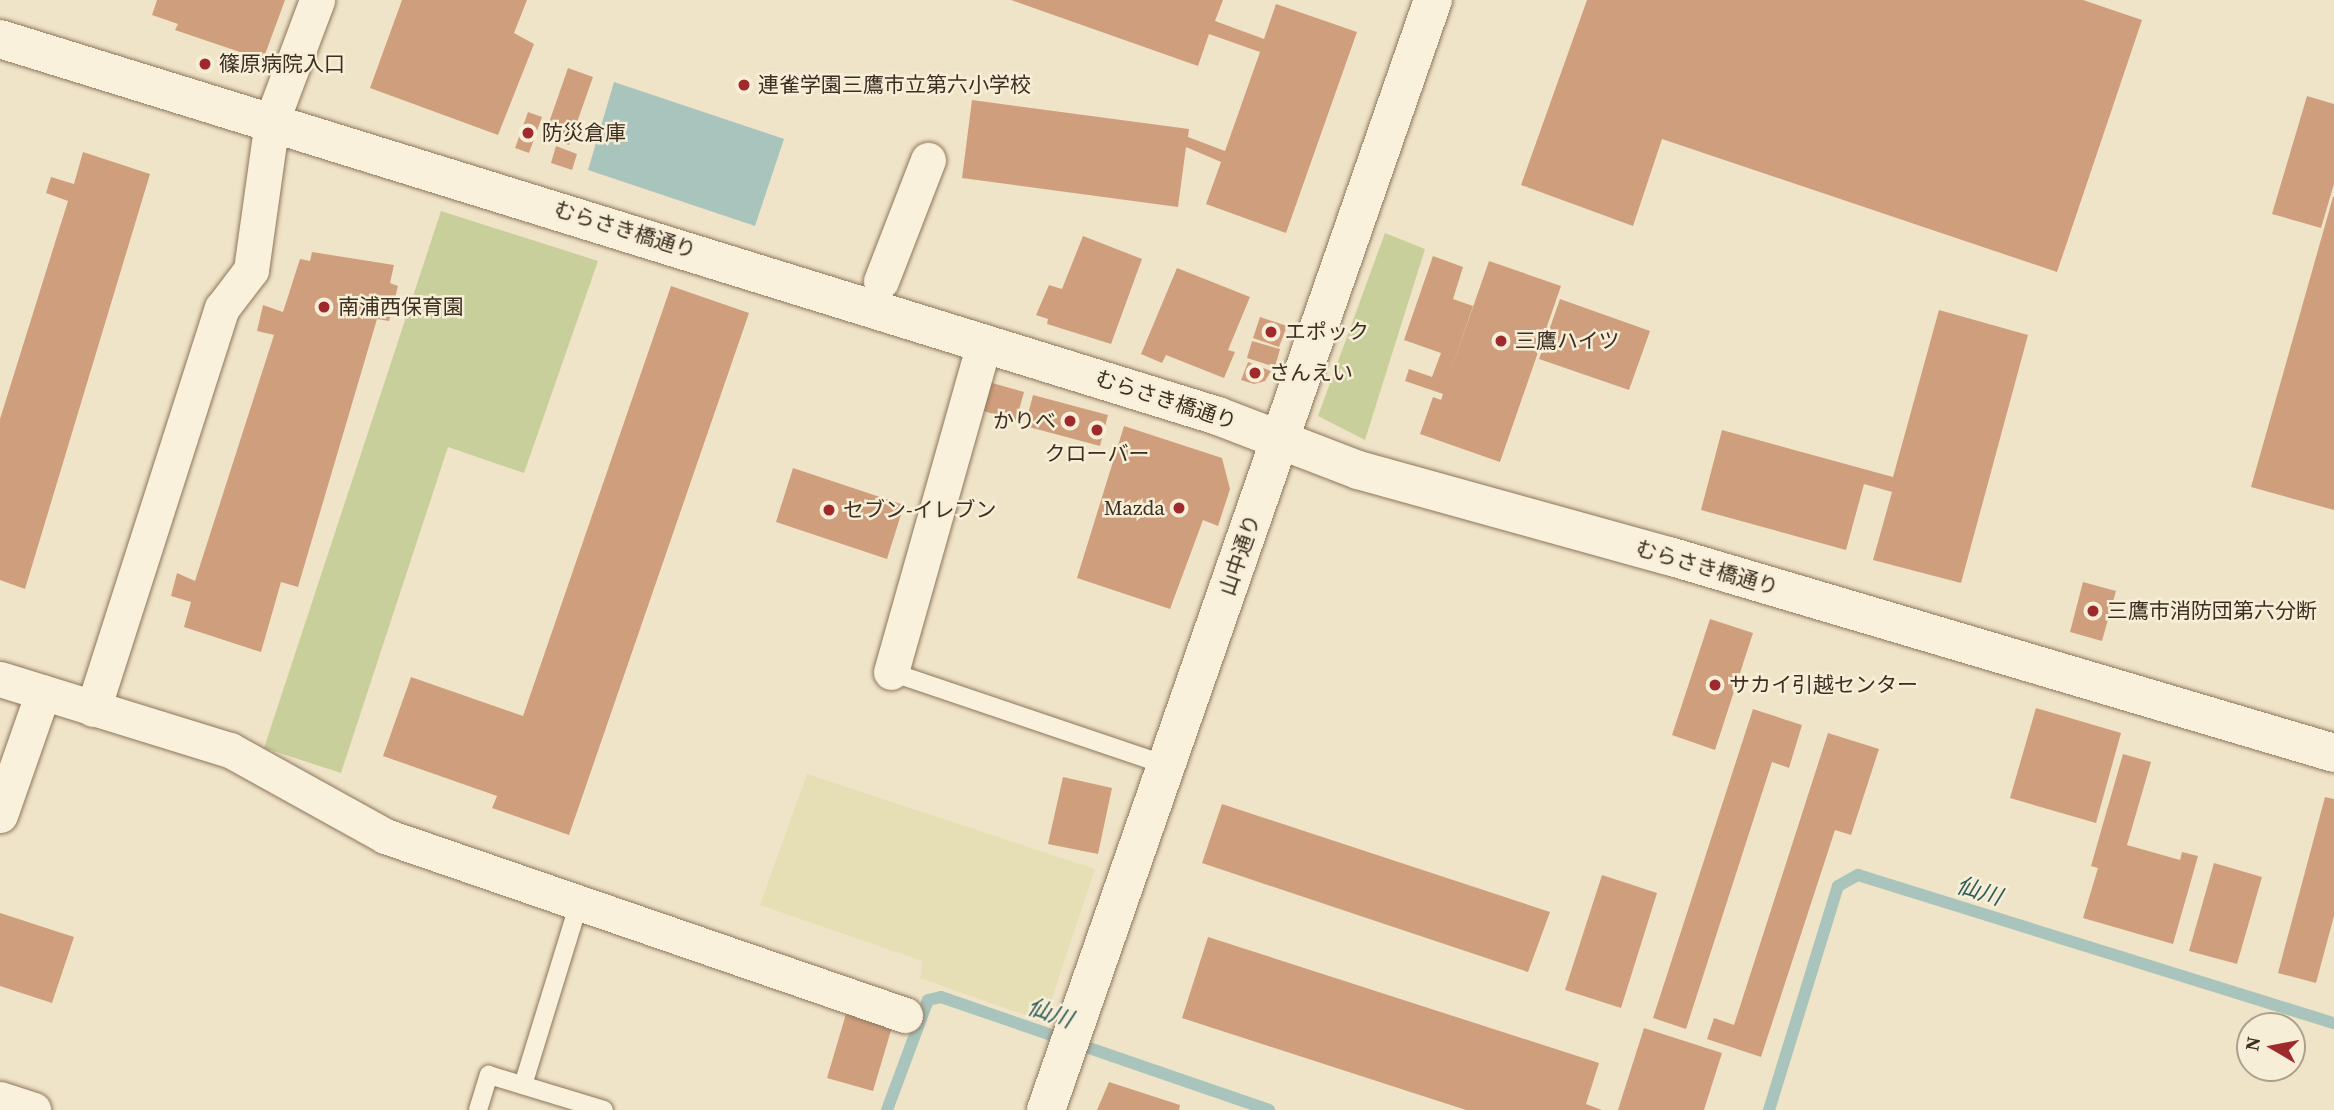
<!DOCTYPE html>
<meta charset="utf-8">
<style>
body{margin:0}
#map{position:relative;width:2334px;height:1110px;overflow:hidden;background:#f0e4c8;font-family:"Source Serif 4","Noto Sans JP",serif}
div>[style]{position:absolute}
.farmland>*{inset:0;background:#e6deb5}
.green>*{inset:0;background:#c9cf9b}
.water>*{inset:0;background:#a9c4bc}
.stream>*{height:12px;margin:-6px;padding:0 6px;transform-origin:6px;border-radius:6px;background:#a9c4bc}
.building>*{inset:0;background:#cf9f7d}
.roads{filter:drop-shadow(0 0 2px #8d765c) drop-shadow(0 0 2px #8d765c)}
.lane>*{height:18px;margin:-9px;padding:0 9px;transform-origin:9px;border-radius:9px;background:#faf1dc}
.street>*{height:35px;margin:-17.5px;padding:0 17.5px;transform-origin:17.5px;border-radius:17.5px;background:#faf1dc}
.secondary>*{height:38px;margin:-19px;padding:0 19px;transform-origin:19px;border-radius:19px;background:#faf1dc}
.dots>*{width:19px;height:19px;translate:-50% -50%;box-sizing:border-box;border:4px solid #f7eed8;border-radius:50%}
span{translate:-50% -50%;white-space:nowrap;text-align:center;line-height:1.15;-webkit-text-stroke:5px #f7eed8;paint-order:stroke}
.poi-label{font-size:21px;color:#3d2e20}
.left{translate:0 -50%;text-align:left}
.right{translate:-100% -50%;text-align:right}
.street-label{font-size:21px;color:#3d2e20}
.water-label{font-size:23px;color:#2f5d5a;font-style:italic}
.north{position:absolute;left:2236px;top:1012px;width:70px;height:70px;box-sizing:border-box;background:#f7eed8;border:2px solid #ada18e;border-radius:50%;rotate:280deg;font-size:19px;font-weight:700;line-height:28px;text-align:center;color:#3d2e20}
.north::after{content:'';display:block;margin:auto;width:24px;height:32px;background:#9e2a2b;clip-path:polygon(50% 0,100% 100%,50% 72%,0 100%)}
</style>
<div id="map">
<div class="farmland">
<i style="clip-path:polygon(807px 774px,1095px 869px,1044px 1022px,920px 978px,922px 961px,760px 905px)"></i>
</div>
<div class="green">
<i style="clip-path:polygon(441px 211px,598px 261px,524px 473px,448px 447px,341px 773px,264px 748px)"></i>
<i style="clip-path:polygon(1385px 233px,1425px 249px,1365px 440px,1318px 416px)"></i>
</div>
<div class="water">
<i style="clip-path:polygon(614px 82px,784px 139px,755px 226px,588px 170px)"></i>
</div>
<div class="stream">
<i style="left:887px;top:1110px;width:117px;rotate:-69.6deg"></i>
<i style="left:928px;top:1000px;width:13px;rotate:-13deg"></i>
<i style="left:941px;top:997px;width:347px;rotate:19deg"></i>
<i style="left:1769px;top:1110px;width:234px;rotate:-72.9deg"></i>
<i style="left:1838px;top:886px;width:23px;rotate:-29deg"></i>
<i style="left:1858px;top:875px;width:498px;rotate:17.3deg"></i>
</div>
<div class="building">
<i style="clip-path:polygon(157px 0,285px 0,263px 60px,175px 30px,178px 24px,152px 15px)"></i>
<i style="clip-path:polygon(402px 0,527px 0,514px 33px,534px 44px,498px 135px,370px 88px)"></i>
<i style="clip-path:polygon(1011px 0,1223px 0,1215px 21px,1264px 39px,1276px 4px,1357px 32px,1286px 233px,1206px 204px,1221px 162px,1186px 147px,1178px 207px,962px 178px,972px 100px,1189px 129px,1188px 137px,1225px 151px,1260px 52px,1209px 34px,1198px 66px)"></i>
<i style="clip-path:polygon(1587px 0,2083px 0,2142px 20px,2057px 272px,1662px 139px,1633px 226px,1521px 185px)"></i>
<i style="clip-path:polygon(568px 68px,593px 77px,569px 145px,544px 137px)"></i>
<i style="clip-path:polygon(2307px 96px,2334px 104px,2334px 184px,2321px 228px,2272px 214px)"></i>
<i style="clip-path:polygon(528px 112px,542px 117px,529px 153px,515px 148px)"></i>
<i style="clip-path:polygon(556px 146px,577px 154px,572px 170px,551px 163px)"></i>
<i style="clip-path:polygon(83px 152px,150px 174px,25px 589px,0 580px,0 419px,68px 201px,46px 193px,51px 177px,74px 184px)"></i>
<i style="clip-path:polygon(2333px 197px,2334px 197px,2334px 510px,2251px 487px)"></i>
<i style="clip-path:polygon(1083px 236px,1142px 259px,1111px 344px,1047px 324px,1048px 319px,1036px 315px,1049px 285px,1062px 289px)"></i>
<i style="clip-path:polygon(312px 252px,394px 265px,390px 283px,398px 286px,389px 321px,377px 319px,298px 587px,281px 582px,261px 652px,184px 627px,191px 602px,171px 596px,177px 573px,195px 581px,274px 335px,257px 331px,263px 305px,283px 312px,300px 259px,310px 261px)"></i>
<i style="clip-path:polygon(1433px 256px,1463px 267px,1453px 299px,1473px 306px,1449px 376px,1489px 261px,1561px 286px,1500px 462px,1420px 434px,1433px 397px,1441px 400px,1443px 394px,1405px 381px,1409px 369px,1432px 377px,1441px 353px,1404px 340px)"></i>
<i style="clip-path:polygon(1177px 268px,1250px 297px,1228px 350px,1235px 352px,1224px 378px,1166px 355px,1162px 363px,1141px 354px)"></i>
<i style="clip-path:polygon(671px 286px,749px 313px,569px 835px,492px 808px,497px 796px,383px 756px,411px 677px,523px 716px)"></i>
<i style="clip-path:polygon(1560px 299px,1650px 331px,1629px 390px,1539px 359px)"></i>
<i style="clip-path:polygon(1939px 310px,2028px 335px,1961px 583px,1873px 560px,1892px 492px,1864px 484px,1846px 550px,1701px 510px,1722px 430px,1893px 477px)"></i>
<i style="clip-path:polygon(1260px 317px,1287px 326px,1279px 347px,1253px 338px)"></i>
<i style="clip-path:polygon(1252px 341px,1280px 349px,1275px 367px,1247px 358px)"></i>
<i style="clip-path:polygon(1248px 362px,1271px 371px,1265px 381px,1254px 384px,1241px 380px)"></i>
<i style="clip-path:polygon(985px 381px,1024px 392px,1016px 421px,977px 409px)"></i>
<i style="clip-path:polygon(1033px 395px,1108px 415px,1100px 446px,1025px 426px)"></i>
<i style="clip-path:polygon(1124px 426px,1222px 458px,1230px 489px,1218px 526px,1203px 520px,1170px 609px,1077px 578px)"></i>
<i style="clip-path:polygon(793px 468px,904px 505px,887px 559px,776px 522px)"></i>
<i style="clip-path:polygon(2083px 582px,2116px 591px,2102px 641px,2070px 632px)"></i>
<i style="clip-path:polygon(1710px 619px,1753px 633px,1715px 750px,1672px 735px)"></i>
<i style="clip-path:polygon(2036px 708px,2121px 733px,2096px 823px,2010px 798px)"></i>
<i style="clip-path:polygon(1753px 709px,1802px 725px,1789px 768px,1772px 762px,1686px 1029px,1653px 1018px)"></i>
<i style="clip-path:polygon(1828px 733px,1879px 749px,1851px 835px,1835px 830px,1761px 1057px,1707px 1039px,1714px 1018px,1734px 1025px)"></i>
<i style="clip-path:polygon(2123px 754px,2151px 762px,2127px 845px,2180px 860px,2182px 852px,2198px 856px,2173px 944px,2083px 918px,2098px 868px,2091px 866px)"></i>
<i style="clip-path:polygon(1063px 777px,1112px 788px,1098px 854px,1048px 844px)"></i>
<i style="clip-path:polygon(2325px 797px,2334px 799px,2334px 916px,2316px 983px,2278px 973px)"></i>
<i style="clip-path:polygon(1222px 804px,1550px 912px,1528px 972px,1202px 863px)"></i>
<i style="clip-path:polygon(2214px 863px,2262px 877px,2237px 964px,2189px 951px)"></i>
<i style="clip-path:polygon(1602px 875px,1657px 893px,1621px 1008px,1565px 990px)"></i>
<i style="clip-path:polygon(0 913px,74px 937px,52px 1003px,0 986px)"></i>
<i style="clip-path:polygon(1208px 937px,1599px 1063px,1586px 1104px,1602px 1110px,1466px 1110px,1182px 1018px)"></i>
<i style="clip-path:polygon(846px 1014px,892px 1027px,873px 1091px,827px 1078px)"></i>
<i style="clip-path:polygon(1644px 1028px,1722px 1053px,1704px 1110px,1618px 1110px)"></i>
<i style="clip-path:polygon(1109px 1082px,1180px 1105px,1179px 1110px,1097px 1110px)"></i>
</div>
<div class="roads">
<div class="lane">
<i style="left:891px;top:672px;width:290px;rotate:18.7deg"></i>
<i style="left:523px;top:1085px;width:190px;rotate:-72.9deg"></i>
<i style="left:478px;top:1110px;width:37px;rotate:-73deg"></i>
<i style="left:489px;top:1075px;width:120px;rotate:16.9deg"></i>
</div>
<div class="street">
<i style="left:881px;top:281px;width:130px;rotate:-68.8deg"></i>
<i style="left:891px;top:672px;width:342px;rotate:-74.2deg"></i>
<i style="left:0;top:679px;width:241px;rotate:17.2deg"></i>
<i style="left:230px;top:750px;width:177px;rotate:29deg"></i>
<i style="left:385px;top:836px;width:550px;rotate:19deg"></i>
<i style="left:93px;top:709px;width:421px;rotate:-72.2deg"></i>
<i style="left:222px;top:308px;width:48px;rotate:-52.7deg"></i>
<i style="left:251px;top:270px;width:151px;rotate:-82deg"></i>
<i style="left:272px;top:120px;width:128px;rotate:-69.4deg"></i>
<i style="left:0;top:815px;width:130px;rotate:-70.7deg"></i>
<i style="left:0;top:1099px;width:35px;rotate:18deg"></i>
</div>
<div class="secondary">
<i style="left:0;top:39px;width:1275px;rotate:17.2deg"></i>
<i style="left:1218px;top:416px;width:150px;rotate:21.1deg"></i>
<i style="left:1358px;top:470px;width:323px;rotate:15.5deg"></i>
<i style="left:1669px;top:556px;width:694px;rotate:16.5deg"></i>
<i style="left:1046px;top:1110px;width:1176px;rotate:-70.78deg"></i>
</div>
</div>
<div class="dots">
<i style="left:205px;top:64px;background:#9e2a2b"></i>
<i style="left:744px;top:85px;background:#9e2a2b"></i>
<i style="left:528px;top:133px;background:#9e2a2b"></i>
<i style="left:324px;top:307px;background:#9e2a2b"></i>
<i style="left:1271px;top:332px;background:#9e2a2b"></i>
<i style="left:1501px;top:341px;background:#9e2a2b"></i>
<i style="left:1255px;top:373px;background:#9e2a2b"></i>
<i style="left:1070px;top:421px;background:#9e2a2b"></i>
<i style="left:1097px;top:430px;background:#9e2a2b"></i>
<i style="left:1179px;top:508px;background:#9e2a2b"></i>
<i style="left:829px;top:510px;background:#9e2a2b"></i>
<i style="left:2093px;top:611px;background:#9e2a2b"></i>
<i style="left:1715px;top:685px;background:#9e2a2b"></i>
</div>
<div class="poi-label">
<span class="left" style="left:219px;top:64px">篠原病院入口</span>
<span class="left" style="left:758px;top:85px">連雀学園三鷹市立第六小学校</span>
<span class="left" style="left:542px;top:133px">防災倉庫</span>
<span class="left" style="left:338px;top:307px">南浦西保育園</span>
<span class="left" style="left:1285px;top:332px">エポック</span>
<span class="left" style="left:1515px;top:341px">三鷹ハイツ</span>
<span class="left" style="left:1269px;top:373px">さんえい</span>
<span class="right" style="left:1056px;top:421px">かりべ</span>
<span style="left:1097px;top:454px">クローバー</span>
<span class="right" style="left:1165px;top:508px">Mazda</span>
<span class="left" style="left:843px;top:510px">セブン-イレブン</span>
<span class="left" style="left:2107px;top:611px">三鷹市消防団第六分断</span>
<span class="left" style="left:1729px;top:685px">サカイ引越センター</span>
</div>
<div class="street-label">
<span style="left:625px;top:230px;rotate:17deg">むらさき橋通り</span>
<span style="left:1166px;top:400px;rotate:18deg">むらさき橋通り</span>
<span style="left:1240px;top:555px;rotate:-71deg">山中通り</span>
<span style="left:1707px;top:568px;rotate:16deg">むらさき橋通り</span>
</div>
<div class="water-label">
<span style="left:1979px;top:891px;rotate:17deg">仙川</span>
<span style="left:1050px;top:1013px;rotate:19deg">仙川</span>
</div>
<div class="north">N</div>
</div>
